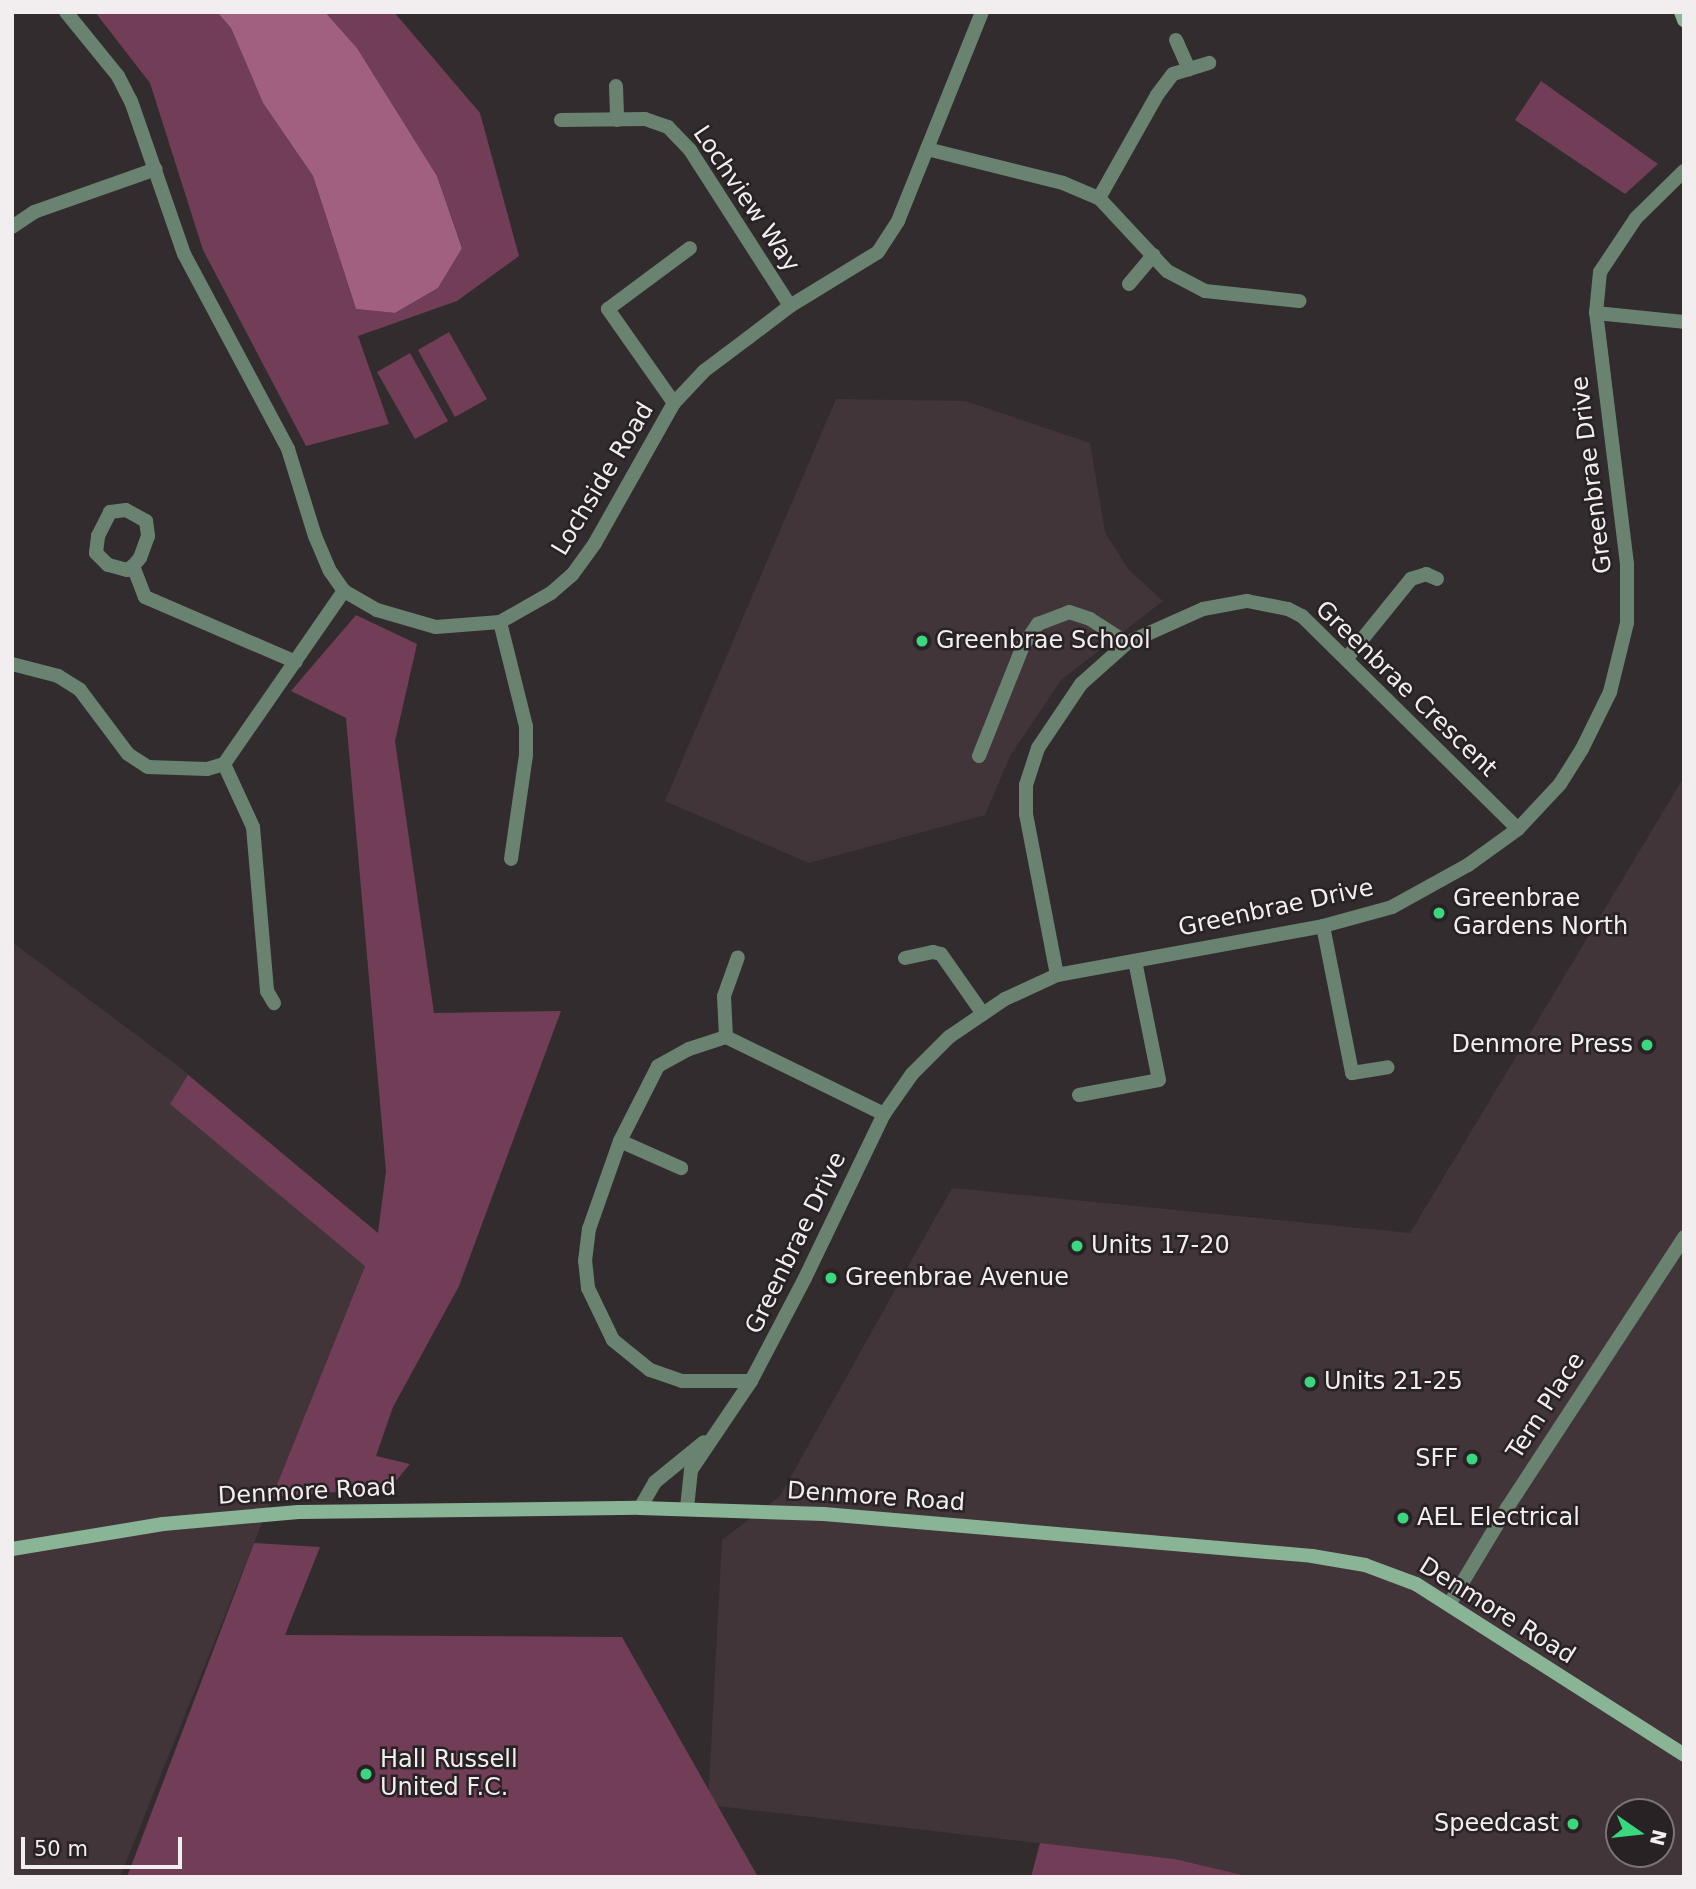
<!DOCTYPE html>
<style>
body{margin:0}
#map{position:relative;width:1696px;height:1889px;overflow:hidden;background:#322c2f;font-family:"DejaVu Sans",sans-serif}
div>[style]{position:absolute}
.built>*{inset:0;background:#41353a}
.green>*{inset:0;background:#713d57}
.water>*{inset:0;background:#a16080}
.street>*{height:14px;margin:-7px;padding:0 7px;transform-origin:7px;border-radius:7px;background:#698370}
.secondary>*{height:14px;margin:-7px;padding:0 7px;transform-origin:7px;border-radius:7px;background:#8ab496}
.dots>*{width:19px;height:19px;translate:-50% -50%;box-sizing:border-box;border:4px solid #282225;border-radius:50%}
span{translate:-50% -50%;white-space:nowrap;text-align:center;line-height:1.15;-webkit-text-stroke:5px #282225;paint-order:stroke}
.street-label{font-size:24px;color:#f2eeef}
.poi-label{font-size:24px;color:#f2eeef}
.left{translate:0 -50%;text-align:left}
.right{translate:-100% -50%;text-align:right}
.frame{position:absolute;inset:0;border:14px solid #f2eeef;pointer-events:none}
.north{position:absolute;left:1605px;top:1798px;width:70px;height:70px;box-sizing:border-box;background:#282225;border:2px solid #797476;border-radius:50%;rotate:104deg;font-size:19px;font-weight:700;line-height:28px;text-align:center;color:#f2eeef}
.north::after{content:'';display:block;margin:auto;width:24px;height:32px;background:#3bd77e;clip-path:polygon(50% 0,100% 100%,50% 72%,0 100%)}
.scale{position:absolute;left:21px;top:1837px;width:161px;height:32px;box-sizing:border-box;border:4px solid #f2eeef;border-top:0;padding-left:9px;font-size:21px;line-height:24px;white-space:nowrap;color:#f2eeef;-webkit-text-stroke:5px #282225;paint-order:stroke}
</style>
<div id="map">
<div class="built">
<i style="clip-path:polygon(836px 399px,965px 401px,1090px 443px,1105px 532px,1128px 569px,1163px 601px,1061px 680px,1010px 756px,985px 815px,809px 863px,665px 801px)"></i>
<i style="clip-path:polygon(evenodd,1684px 777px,1684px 1877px,1251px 1877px,1175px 1859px,708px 1805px,722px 1540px,780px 1496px,952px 1188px,1410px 1233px,1684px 777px,1619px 1812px,1661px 1812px,1661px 1854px,1619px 1854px,1619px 1812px)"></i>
<i style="clip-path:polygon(12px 942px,182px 1069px,378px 1233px,120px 1877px,12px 1877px)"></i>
</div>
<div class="green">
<i style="clip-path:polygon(95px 12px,217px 12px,231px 28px,263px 103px,313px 176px,356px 309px,395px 313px,438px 288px,462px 247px,437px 176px,357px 48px,325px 12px,394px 12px,480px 113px,519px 256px,457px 301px,358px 336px,389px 424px,306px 446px,203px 250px,150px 83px)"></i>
<i style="clip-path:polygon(1541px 81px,1658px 164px,1625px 194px,1515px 120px)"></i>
<i style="clip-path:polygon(449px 332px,487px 399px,455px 417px,418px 350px)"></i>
<i style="clip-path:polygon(410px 353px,448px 421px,415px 439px,377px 372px)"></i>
<i style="clip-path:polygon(356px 615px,417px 644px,395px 741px,434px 1013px,561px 1011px,459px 1286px,393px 1407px,376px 1456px,410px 1464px,390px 1488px,272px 1497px,365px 1266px,170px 1104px,188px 1075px,378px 1233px,386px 1171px,346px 718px,291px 691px)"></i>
<i style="clip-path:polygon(254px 1543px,320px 1547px,285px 1635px,622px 1637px,758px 1877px,127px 1877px)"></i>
<i style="clip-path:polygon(1040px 1843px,1175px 1859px,1251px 1877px,1031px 1877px)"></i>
</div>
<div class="water">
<i style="clip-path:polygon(217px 12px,325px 12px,357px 48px,437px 176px,462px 248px,438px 288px,395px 313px,356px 309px,313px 176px,263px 103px,231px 28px)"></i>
</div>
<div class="street">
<i style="left:66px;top:12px;width:82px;rotate:50.9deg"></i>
<i style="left:118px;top:76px;width:28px;rotate:63deg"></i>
<i style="left:131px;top:101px;width:162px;rotate:70.9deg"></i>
<i style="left:184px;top:254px;width:221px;rotate:61.9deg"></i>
<i style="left:288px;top:449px;width:91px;rotate:72.8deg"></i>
<i style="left:315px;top:536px;width:38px;rotate:67deg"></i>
<i style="left:330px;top:571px;width:24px;rotate:55deg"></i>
<i style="left:344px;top:591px;width:38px;rotate:30deg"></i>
<i style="left:377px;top:610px;width:61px;rotate:16.1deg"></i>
<i style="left:436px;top:627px;width:64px;rotate:-4.5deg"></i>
<i style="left:500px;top:622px;width:59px;rotate:-29.6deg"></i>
<i style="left:551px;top:593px;width:28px;rotate:-41deg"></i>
<i style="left:572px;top:575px;width:39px;rotate:-54deg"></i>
<i style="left:595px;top:543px;width:161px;rotate:-60.6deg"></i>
<i style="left:674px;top:403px;width:44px;rotate:-46.8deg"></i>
<i style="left:704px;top:371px;width:55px;rotate:-36.9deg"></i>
<i style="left:748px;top:338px;width:53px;rotate:-37.3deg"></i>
<i style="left:790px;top:306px;width:103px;rotate:-31.5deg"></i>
<i style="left:878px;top:252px;width:37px;rotate:-57deg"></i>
<i style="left:898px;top:221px;width:225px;rotate:-68.1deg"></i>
<i style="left:1176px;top:40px;width:32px;rotate:66deg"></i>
<i style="left:616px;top:86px;width:34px;rotate:88deg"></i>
<i style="left:561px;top:120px;width:84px;rotate:-0.7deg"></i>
<i style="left:645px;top:119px;width:24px;rotate:19deg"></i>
<i style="left:668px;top:127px;width:32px;rotate:46deg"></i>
<i style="left:690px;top:150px;width:185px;rotate:57.3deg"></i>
<i style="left:927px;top:149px;width:140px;rotate:14deg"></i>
<i style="left:1063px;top:183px;width:39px;rotate:23deg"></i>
<i style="left:1099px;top:198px;width:100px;rotate:47deg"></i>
<i style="left:1167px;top:271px;width:43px;rotate:27.8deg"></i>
<i style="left:1205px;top:291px;width:95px;rotate:6.1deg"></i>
<i style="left:1099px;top:198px;width:118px;rotate:-60.6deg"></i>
<i style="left:1157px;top:95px;width:26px;rotate:-53deg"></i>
<i style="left:1173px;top:74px;width:38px;rotate:-17deg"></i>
<i style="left:12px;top:227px;width:27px;rotate:-34deg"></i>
<i style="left:34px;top:212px;width:129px;rotate:-19.4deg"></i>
<i style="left:1129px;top:284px;width:38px;rotate:-50deg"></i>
<i style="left:1596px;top:313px;width:88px;rotate:5.8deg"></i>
<i style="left:674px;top:403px;width:115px;rotate:-125.1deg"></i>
<i style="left:608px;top:309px;width:102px;rotate:-36.6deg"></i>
<i style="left:133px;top:566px;width:7px;rotate:146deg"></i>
<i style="left:127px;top:570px;width:20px;rotate:-165deg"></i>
<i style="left:108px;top:565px;width:17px;rotate:-135deg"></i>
<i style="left:96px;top:553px;width:17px;rotate:-83deg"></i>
<i style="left:98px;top:536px;width:27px;rotate:-63deg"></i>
<i style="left:110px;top:512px;width:16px;rotate:-7deg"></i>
<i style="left:126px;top:510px;width:23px;rotate:29deg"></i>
<i style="left:146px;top:521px;width:15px;rotate:82deg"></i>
<i style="left:148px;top:536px;width:23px;rotate:110deg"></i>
<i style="left:140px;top:558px;width:11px;rotate:131deg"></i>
<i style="left:133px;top:566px;width:33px;rotate:69deg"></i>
<i style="left:145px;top:597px;width:164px;rotate:23.3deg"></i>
<i style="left:500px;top:622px;width:107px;rotate:76deg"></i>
<i style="left:526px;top:726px;width:29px;rotate:90deg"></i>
<i style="left:526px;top:755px;width:105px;rotate:98.2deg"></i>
<i style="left:1347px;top:658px;width:102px;rotate:-51deg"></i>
<i style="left:1411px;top:579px;width:16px;rotate:-18deg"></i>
<i style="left:1426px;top:574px;width:12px;rotate:24deg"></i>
<i style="left:12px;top:664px;width:48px;rotate:14.6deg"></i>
<i style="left:58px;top:676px;width:26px;rotate:32deg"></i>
<i style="left:80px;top:690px;width:80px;rotate:53.1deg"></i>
<i style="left:128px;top:754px;width:24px;rotate:33deg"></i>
<i style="left:148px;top:767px;width:59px;rotate:1.9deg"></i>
<i style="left:207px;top:769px;width:18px;rotate:-16deg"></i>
<i style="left:224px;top:764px;width:211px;rotate:-55.3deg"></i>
<i style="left:979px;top:756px;width:118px;rotate:-68.2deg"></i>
<i style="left:1023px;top:646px;width:27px;rotate:-56deg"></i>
<i style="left:1038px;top:624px;width:33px;rotate:-21deg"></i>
<i style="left:1069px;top:612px;width:22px;rotate:18deg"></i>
<i style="left:1090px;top:619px;width:44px;rotate:33deg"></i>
<i style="left:224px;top:764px;width:69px;rotate:65.3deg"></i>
<i style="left:253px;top:827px;width:165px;rotate:85.1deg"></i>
<i style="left:267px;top:991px;width:14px;rotate:60deg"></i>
<i style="left:1323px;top:926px;width:150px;rotate:78.8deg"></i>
<i style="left:1352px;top:1073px;width:36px;rotate:-9deg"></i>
<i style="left:905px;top:958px;width:29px;rotate:-12deg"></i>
<i style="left:933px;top:952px;width:8px;rotate:14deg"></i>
<i style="left:941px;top:954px;width:73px;rotate:55deg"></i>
<i style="left:1057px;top:975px;width:164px;rotate:-100.9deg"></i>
<i style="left:1026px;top:814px;width:29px;rotate:-90deg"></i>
<i style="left:1026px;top:785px;width:39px;rotate:-72deg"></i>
<i style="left:1038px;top:748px;width:77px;rotate:-56.1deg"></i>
<i style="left:1081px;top:684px;width:62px;rotate:-41.7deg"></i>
<i style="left:1127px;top:643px;width:83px;rotate:-24.1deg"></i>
<i style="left:1203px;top:609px;width:45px;rotate:-10.3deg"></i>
<i style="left:1247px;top:601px;width:42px;rotate:11deg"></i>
<i style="left:1288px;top:609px;width:16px;rotate:27deg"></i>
<i style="left:1302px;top:616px;width:303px;rotate:44.6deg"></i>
<i style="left:726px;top:1037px;width:41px;rotate:-92.8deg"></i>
<i style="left:724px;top:996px;width:41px;rotate:-70.3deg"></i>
<i style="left:1079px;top:1095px;width:81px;rotate:-10.6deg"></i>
<i style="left:1159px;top:1080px;width:121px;rotate:-101.4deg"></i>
<i style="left:620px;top:1141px;width:67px;rotate:23.9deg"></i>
<i style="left:751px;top:1381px;width:69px;rotate:180deg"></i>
<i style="left:682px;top:1381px;width:34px;rotate:-161deg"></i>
<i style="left:650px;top:1370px;width:48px;rotate:-141deg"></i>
<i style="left:613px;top:1340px;width:58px;rotate:-115.7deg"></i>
<i style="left:588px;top:1288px;width:27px;rotate:-96deg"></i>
<i style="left:585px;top:1261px;width:32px;rotate:-83deg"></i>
<i style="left:589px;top:1229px;width:93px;rotate:-70.6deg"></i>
<i style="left:620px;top:1141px;width:84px;rotate:-63.1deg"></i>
<i style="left:658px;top:1066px;width:35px;rotate:-29deg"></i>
<i style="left:689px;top:1049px;width:39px;rotate:-18deg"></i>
<i style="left:726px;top:1037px;width:176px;rotate:26deg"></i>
<i style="left:640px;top:1508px;width:30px;rotate:-60deg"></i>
<i style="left:655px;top:1482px;width:63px;rotate:-39.2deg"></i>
<i style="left:687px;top:1508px;width:38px;rotate:-84deg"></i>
<i style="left:691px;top:1470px;width:107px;rotate:-56deg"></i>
<i style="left:751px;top:1381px;width:116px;rotate:-62.3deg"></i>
<i style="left:805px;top:1278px;width:182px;rotate:-64.3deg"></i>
<i style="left:884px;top:1114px;width:49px;rotate:-55deg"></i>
<i style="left:912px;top:1074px;width:52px;rotate:-45deg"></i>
<i style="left:949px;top:1037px;width:68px;rotate:-34.2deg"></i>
<i style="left:1005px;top:999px;width:57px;rotate:-24.8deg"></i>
<i style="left:1057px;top:975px;width:270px;rotate:-10.4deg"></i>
<i style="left:1323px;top:926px;width:72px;rotate:-15.4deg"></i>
<i style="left:1392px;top:907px;width:87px;rotate:-28.9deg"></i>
<i style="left:1468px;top:865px;width:62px;rotate:-35.8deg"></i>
<i style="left:1518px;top:829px;width:62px;rotate:-47deg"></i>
<i style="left:1560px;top:784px;width:41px;rotate:-57.8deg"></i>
<i style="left:1582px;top:749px;width:64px;rotate:-63.8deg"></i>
<i style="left:1610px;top:692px;width:71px;rotate:-76.2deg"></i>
<i style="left:1627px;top:623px;width:59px;rotate:-90deg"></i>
<i style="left:1627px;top:564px;width:253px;rotate:-97deg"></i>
<i style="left:1596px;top:313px;width:41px;rotate:-84.4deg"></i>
<i style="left:1600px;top:272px;width:65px;rotate:-56.3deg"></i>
<i style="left:1636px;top:218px;width:67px;rotate:-44.4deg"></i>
<i style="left:1450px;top:1603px;width:111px;rotate:-59deg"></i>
<i style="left:1507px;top:1508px;width:324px;rotate:-56.8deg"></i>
</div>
<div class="secondary">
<i style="left:1681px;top:12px;width:9px;rotate:69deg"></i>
<i style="left:12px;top:1549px;width:153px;rotate:-9.4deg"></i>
<i style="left:163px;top:1524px;width:136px;rotate:-5.1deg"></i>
<i style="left:298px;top:1512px;width:342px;rotate:-0.7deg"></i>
<i style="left:640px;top:1508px;width:184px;rotate:1.9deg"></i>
<i style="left:824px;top:1514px;width:490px;rotate:4.9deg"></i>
<i style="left:1312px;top:1556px;width:54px;rotate:9.6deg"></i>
<i style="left:1365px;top:1565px;width:54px;rotate:20.4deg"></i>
<i style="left:1416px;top:1584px;width:318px;rotate:32.5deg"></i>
</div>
<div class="dots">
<i style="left:922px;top:641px;background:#3bd77e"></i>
<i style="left:1439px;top:913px;background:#3bd77e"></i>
<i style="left:1647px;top:1045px;background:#3bd77e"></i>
<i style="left:1077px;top:1246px;background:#3bd77e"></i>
<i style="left:831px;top:1278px;background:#3bd77e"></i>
<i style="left:1310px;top:1382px;background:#3bd77e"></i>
<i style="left:1472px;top:1459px;background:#3bd77e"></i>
<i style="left:1403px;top:1518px;background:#3bd77e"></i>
<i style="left:366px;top:1774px;background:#3bd77e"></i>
<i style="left:1573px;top:1824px;background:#3bd77e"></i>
</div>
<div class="street-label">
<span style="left:746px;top:199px;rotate:56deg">Lochview Way</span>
<span style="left:1592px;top:475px;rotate:-97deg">Greenbrae Drive</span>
<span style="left:603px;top:479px;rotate:-59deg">Lochside Road</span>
<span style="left:1406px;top:689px;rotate:44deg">Greenbrae Crescent</span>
<span style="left:1276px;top:908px;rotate:-12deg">Greenbrae Drive</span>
<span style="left:796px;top:1243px;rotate:-64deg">Greenbrae Drive</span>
<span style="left:1546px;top:1406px;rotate:-57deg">Tern Place</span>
<span style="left:307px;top:1492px;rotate:-3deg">Denmore Road</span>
<span style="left:876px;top:1497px;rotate:4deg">Denmore Road</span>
<span style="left:1497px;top:1611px;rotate:32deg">Denmore Road</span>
</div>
<div class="poi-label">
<span class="left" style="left:936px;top:641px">Greenbrae School</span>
<span class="left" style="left:1453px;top:913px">Greenbrae<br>Gardens North</span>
<span class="right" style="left:1633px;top:1045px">Denmore Press</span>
<span class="left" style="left:1091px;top:1246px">Units 17-20</span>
<span class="left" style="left:845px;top:1278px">Greenbrae Avenue</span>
<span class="left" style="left:1324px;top:1382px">Units 21-25</span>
<span class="right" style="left:1458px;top:1459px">SFF</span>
<span class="left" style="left:1417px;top:1518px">AEL Electrical</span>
<span class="left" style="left:380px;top:1774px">Hall Russell<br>United F.C.</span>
<span class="right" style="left:1559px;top:1824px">Speedcast</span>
</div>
<div class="frame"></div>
<div class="north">N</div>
<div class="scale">50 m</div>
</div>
